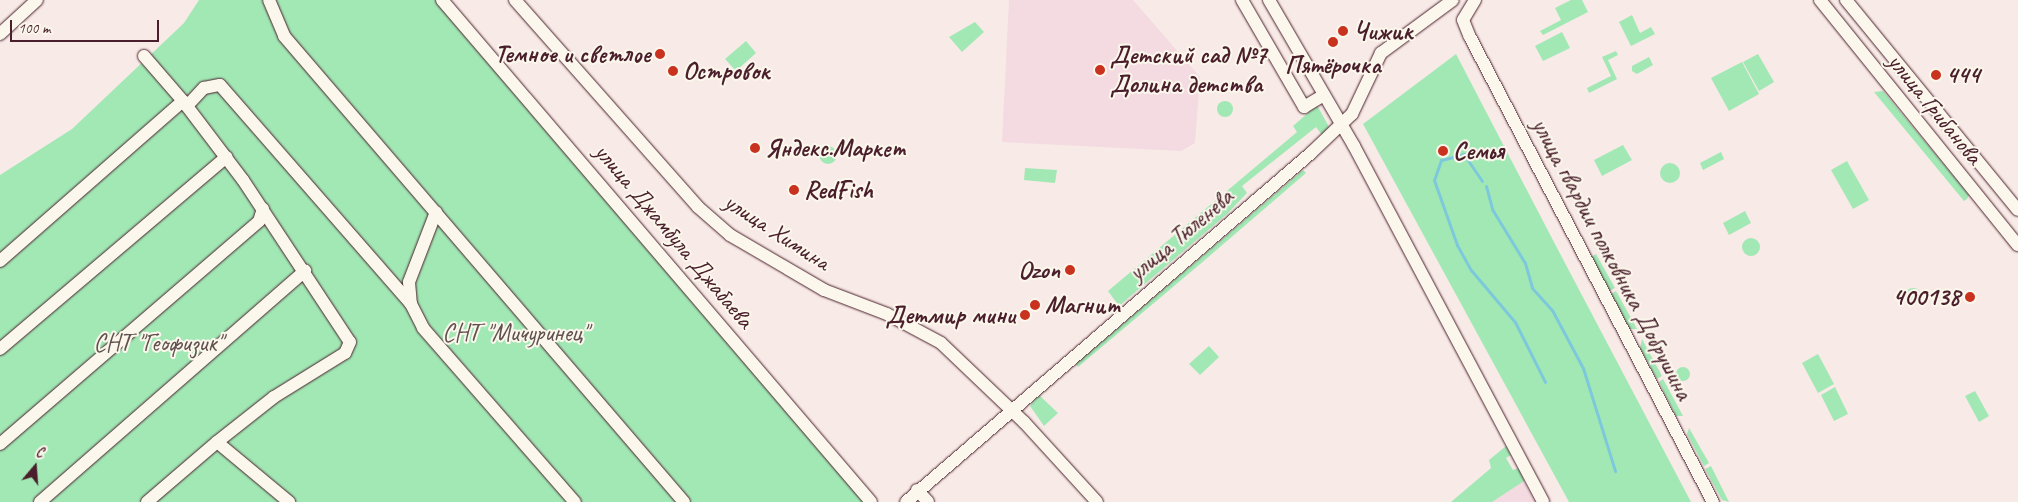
<!DOCTYPE html>
<meta charset="utf-8">
<style>
body{margin:0}
#map{position:relative;width:2018px;height:502px;overflow:hidden;background:#f8eae7;font-family:Caveat,sans-serif}
div>[style]{position:absolute}
.built>*{inset:0;background:#f4dae1}
.green>*{inset:0;background:#a2e8b5}
.round{border-radius:50%}
.stream>*{height:3px;margin:-1.5px;padding:0 1.5px;transform-origin:1.5px;border-radius:1.5px;background:#7dc9db}
.roads{filter:drop-shadow(0 0 1px #4a1f2b) drop-shadow(0 0 1px #4a1f2b)}
.minor>*{height:12px;margin:-6px;padding:0 6px;transform-origin:6px;border-radius:6px;background:#fbf7ec}
.dots>*{width:14px;height:14px;translate:-50% -50%;box-sizing:border-box;border:2px solid #fbf7ec;border-radius:50%}
span{translate:-50% -50%;white-space:nowrap;text-align:center;line-height:1.15;-webkit-text-stroke:4px #fbf7ec;paint-order:stroke}
.poi-label{font-size:25px;color:#4a1f2b;font-weight:700}
.left{translate:0 -50%;text-align:left}
.right{translate:-100% -50%;text-align:right}
.street-label{font-size:25px;color:#4a1f2b}
.park-label{font-size:25px;color:#60514e}
.north{position:absolute;left:10px;top:442px;width:50px;height:50px;-webkit-text-stroke:4px #fbf7ec;paint-order:stroke;rotate:18deg;font-size:14px;font-weight:700;line-height:20px;text-align:center;color:#4a1f2b}
.north::after{content:'';display:block;margin:auto;width:18px;height:22px;background:#4a1f2b;clip-path:polygon(50% 0,100% 100%,50% 72%,0 100%)}
.scale{position:absolute;left:10px;top:20px;width:149px;height:22px;box-sizing:border-box;border:2px solid #4a1f2b;border-top:0;padding-left:6px;font-size:15px;line-height:18px;white-space:nowrap;color:#4a1f2b;-webkit-text-stroke:4px #fbf7ec;paint-order:stroke}
</style>
<div id="map">
<div class="built">
<i style="clip-path:polygon(1009px 0,1133px 0,1200px 77px,1195px 143px,1181px 151px,1002px 142px)"></i>
<i style="clip-path:polygon(1524px 481px,1535px 502px,1492px 502px,1515px 483px)"></i>
</div>
<div class="green">
<i style="clip-path:polygon(199px 0,450px 0,876px 502px,0 502px,0 175px,72px 129px,184px 23px)"></i>
<i style="clip-path:polygon(1571px 0,1582px 0,1588px 12px,1543px 35px,1540px 31px,1561px 20px,1555px 8px)"></i>
<i style="clip-path:polygon(1632px 15px,1640px 33px,1651px 27px,1655px 34px,1631px 46px,1619px 22px)"></i>
<i style="clip-path:polygon(975px 22px,984px 32px,962px 52px,949px 37px)"></i>
<i style="clip-path:polygon(1562px 32px,1570px 48px,1543px 61px,1535px 46px)"></i>
<i style="clip-path:polygon(746px 41px,756px 53px,736px 71px,725px 59px)"></i>
<i style="clip-path:polygon(1616px 51px,1618px 55px,1608px 60px,1617px 79px,1589px 93px,1587px 88px,1611px 76px,1602px 57px)"></i>
<i style="clip-path:polygon(1456px 54px,1556px 246px,1691px 502px,1569px 502px,1363px 124px)"></i>
<i style="clip-path:polygon(1758px 54px,1774px 82px,1759px 91px,1743px 62px)"></i>
<i style="clip-path:polygon(1649px 57px,1653px 65px,1637px 74px,1632px 71px,1632px 66px)"></i>
<i style="clip-path:polygon(1742px 62px,1759px 94px,1729px 111px,1711px 78px)"></i>
<i style="clip-path:polygon(1883px 91px,1969px 195px,1967px 199px,1964px 201px,1874px 92px)"></i>
<i class="round" style="left:1217px;top:101px;width:16px;height:16px"></i>
<i style="clip-path:polygon(1317px 105px,1329px 127px,1322px 135px,1316px 127px,1242px 186px,1247px 193px,1227px 214px,1119px 306px,1108px 291px,1297px 132px,1293px 126px)"></i>
<i style="clip-path:polygon(1623px 145px,1632px 160px,1602px 176px,1594px 160px)"></i>
<i class="round" style="left:819px;top:146px;width:18px;height:18px"></i>
<i style="clip-path:polygon(1721px 152px,1724px 159px,1703px 170px,1700px 163px)"></i>
<i style="clip-path:polygon(1847px 161px,1869px 200px,1853px 209px,1831px 170px)"></i>
<i class="round" style="left:1660px;top:163px;width:20px;height:20px"></i>
<i style="clip-path:polygon(1025px 168px,1057px 170px,1055px 183px,1024px 180px)"></i>
<i style="clip-path:polygon(1303px 170px,1306px 173px,1199px 265px,1078px 367px,1076px 364px)"></i>
<i style="clip-path:polygon(1745px 211px,1751px 223px,1729px 235px,1723px 223px)"></i>
<i class="round" style="left:1742px;top:238px;width:18px;height:18px"></i>
<i style="clip-path:polygon(1596px 254px,1615px 288px,1609px 291px,1591px 257px)"></i>
<i class="round" style="left:1905px;top:288px;width:16px;height:16px"></i>
<i style="clip-path:polygon(1616px 291px,1637px 329px,1629px 329px,1611px 294px)"></i>
<i style="clip-path:polygon(1642px 339px,1662px 376px,1657px 379px,1640px 348px)"></i>
<i style="clip-path:polygon(1209px 346px,1219px 357px,1200px 375px,1189px 364px)"></i>
<i style="clip-path:polygon(1818px 354px,1834px 384px,1818px 393px,1802px 363px)"></i>
<i class="round" style="left:1676px;top:367px;width:14px;height:14px"></i>
<i style="clip-path:polygon(1663px 379px,1683px 416px,1676px 416px,1659px 382px)"></i>
<i style="clip-path:polygon(1835px 387px,1848px 414px,1834px 421px,1821px 395px)"></i>
<i style="clip-path:polygon(1975px 391px,1989px 416px,1979px 422px,1965px 396px)"></i>
<i style="clip-path:polygon(1039px 395px,1058px 413px,1044px 426px,1030px 406px)"></i>
<i style="clip-path:polygon(1689px 428px,1709px 463px,1704px 466px,1687px 434px)"></i>
<i style="clip-path:polygon(1506px 446px,1511px 455px,1506px 458px,1513px 470px,1521px 467px,1524px 481px,1492px 502px,1451px 502px,1491px 468px,1489px 460px)"></i>
<i style="clip-path:polygon(1711px 466px,1729px 502px,1722px 500px,1705px 469px)"></i>
</div>
<div class="stream">
<i style="left:1482px;top:181px;width:32px;rotate:-124deg"></i>
<i style="left:1464px;top:154px;width:24px;rotate:165deg"></i>
<i style="left:1441px;top:160px;width:21px;rotate:109deg"></i>
<i style="left:1434px;top:180px;width:69px;rotate:70.5deg"></i>
<i style="left:1457px;top:245px;width:29px;rotate:61deg"></i>
<i style="left:1471px;top:270px;width:68px;rotate:49.8deg"></i>
<i style="left:1515px;top:322px;width:67px;rotate:63.4deg"></i>
<i style="left:1486px;top:186px;width:24px;rotate:75deg"></i>
<i style="left:1492px;top:209px;width:63px;rotate:58.6deg"></i>
<i style="left:1525px;top:263px;width:26px;rotate:74deg"></i>
<i style="left:1532px;top:288px;width:30px;rotate:48deg"></i>
<i style="left:1552px;top:310px;width:66px;rotate:61.9deg"></i>
<i style="left:1583px;top:368px;width:108px;rotate:72.7deg"></i>
</div>
<div class="roads">
<div class="minor">
<i style="left:269px;top:0;width:39px;rotate:67deg"></i>
<i style="left:284px;top:36px;width:614px;rotate:49.36deg"></i>
<i style="left:442px;top:0;width:660px;rotate:49.48deg"></i>
<i style="left:515px;top:0;width:276px;rotate:48.5deg"></i>
<i style="left:698px;top:207px;width:43px;rotate:41.2deg"></i>
<i style="left:730px;top:235px;width:109px;rotate:30.3deg"></i>
<i style="left:824px;top:290px;width:67px;rotate:20.9deg"></i>
<i style="left:887px;top:314px;width:61px;rotate:28.2deg"></i>
<i style="left:941px;top:343px;width:115px;rotate:43.6deg"></i>
<i style="left:1024px;top:422px;width:108px;rotate:47.6deg"></i>
<i style="left:1242px;top:0;width:124px;rotate:59.9deg"></i>
<i style="left:1304px;top:107px;width:23px;rotate:-31deg"></i>
<i style="left:1269px;top:0;width:169px;rotate:59.8deg"></i>
<i style="left:1354px;top:146px;width:403px;rotate:62deg"></i>
<i style="left:1475px;top:0;width:23px;rotate:121deg"></i>
<i style="left:1463px;top:20px;width:18px;rotate:68deg"></i>
<i style="left:1470px;top:37px;width:525px;rotate:62.41deg"></i>
<i style="left:1820px;top:0;width:315px;rotate:51.1deg"></i>
<i style="left:1846px;top:0;width:271px;rotate:50.7deg"></i>
<i style="left:0;top:34px;width:50px;rotate:-42.6deg"></i>
<i style="left:144px;top:56px;width:60px;rotate:49.1deg"></i>
<i style="left:187px;top:106px;width:25px;rotate:-47deg"></i>
<i style="left:204px;top:88px;width:16px;rotate:-11deg"></i>
<i style="left:220px;top:85px;width:291px;rotate:48.9deg"></i>
<i style="left:436px;top:212px;width:75px;rotate:111.1deg"></i>
<i style="left:409px;top:282px;width:22px;rotate:85deg"></i>
<i style="left:411px;top:304px;width:27px;rotate:63deg"></i>
<i style="left:423px;top:328px;width:231px;rotate:48.9deg"></i>
<i style="left:0;top:261px;width:243px;rotate:-41.2deg"></i>
<i style="left:183px;top:101px;width:99px;rotate:52.8deg"></i>
<i style="left:243px;top:180px;width:194px;rotate:56.6deg"></i>
<i style="left:350px;top:342px;width:12px;rotate:114deg"></i>
<i style="left:345px;top:353px;width:84px;rotate:148.2deg"></i>
<i style="left:274px;top:397px;width:73px;rotate:141.7deg"></i>
<i style="left:0;top:349px;width:297px;rotate:-40.3deg"></i>
<i style="left:0;top:444px;width:342px;rotate:-40.7deg"></i>
<i style="left:259px;top:221px;width:13px;rotate:-72deg"></i>
<i style="left:917px;top:490px;width:16px;rotate:47deg"></i>
<i style="left:40px;top:502px;width:352px;rotate:-41.1deg"></i>
<i style="left:147px;top:502px;width:92px;rotate:-40.6deg"></i>
<i style="left:217px;top:442px;width:94px;rotate:39.8deg"></i>
<i style="left:906px;top:502px;width:535px;rotate:-40.75deg"></i>
<i style="left:1311px;top:153px;width:57px;rotate:-43.6deg"></i>
<i style="left:1352px;top:114px;width:68px;rotate:-64.6deg"></i>
<i style="left:1381px;top:53px;width:89px;rotate:-36.4deg"></i>
</div>
</div>
<div class="dots">
<i style="left:1343px;top:31px;background:#c8321e"></i>
<i style="left:1333px;top:42px;background:#c8321e"></i>
<i style="left:660px;top:54px;background:#c8321e"></i>
<i style="left:1100px;top:70px;background:#c8321e"></i>
<i style="left:673px;top:71px;background:#c8321e"></i>
<i style="left:1936px;top:75px;background:#c8321e"></i>
<i style="left:755px;top:148px;background:#c8321e"></i>
<i style="left:1443px;top:151px;background:#c8321e"></i>
<i style="left:794px;top:190px;background:#c8321e"></i>
<i style="left:1070px;top:270px;background:#c8321e"></i>
<i style="left:1970px;top:297px;background:#c8321e"></i>
<i style="left:1035px;top:305px;background:#c8321e"></i>
<i style="left:1025px;top:315px;background:#c8321e"></i>
</div>
<div class="poi-label">
<span class="left" style="left:1353px;top:31px">Чижик</span>
<span class="right" style="left:650px;top:54px">Темное и светлое</span>
<span class="left" style="left:1110px;top:70px">Детский сад №7<br>Долина детства</span>
<span style="left:1333px;top:65px">Пятёрочка</span>
<span class="left" style="left:683px;top:71px">Островок</span>
<span class="left" style="left:1946px;top:75px">444</span>
<span class="left" style="left:765px;top:148px">Яндекс.Маркет</span>
<span class="left" style="left:1453px;top:151px">Семья</span>
<span class="left" style="left:804px;top:190px">RedFish</span>
<span class="right" style="left:1060px;top:270px">Ozon</span>
<span class="right" style="left:1960px;top:297px">400138</span>
<span class="left" style="left:1045px;top:305px">Магнит</span>
<span class="right" style="left:1015px;top:315px">Детмир мини</span>
</div>
<div class="street-label">
<span style="left:1935px;top:109px;rotate:51deg">улица Грибанова</span>
<span style="left:777px;top:232px;rotate:33deg">улица Химина</span>
<span style="left:1181px;top:235px;rotate:-40deg">улица Тюленева</span>
<span style="left:674px;top:236px;rotate:50deg">улица Джамбула Джабаева</span>
<span style="left:1612px;top:259px;rotate:62deg">улица гвардии полковника Добрушина</span>
</div>
<div class="park-label">
<span style="left:515px;top:333px">СНТ "Мичуринец"</span>
<span style="left:158px;top:343px">СНТ "Геофизик"</span>
</div>
<div class="north">С</div>
<div class="scale">100 m</div>
</div>
